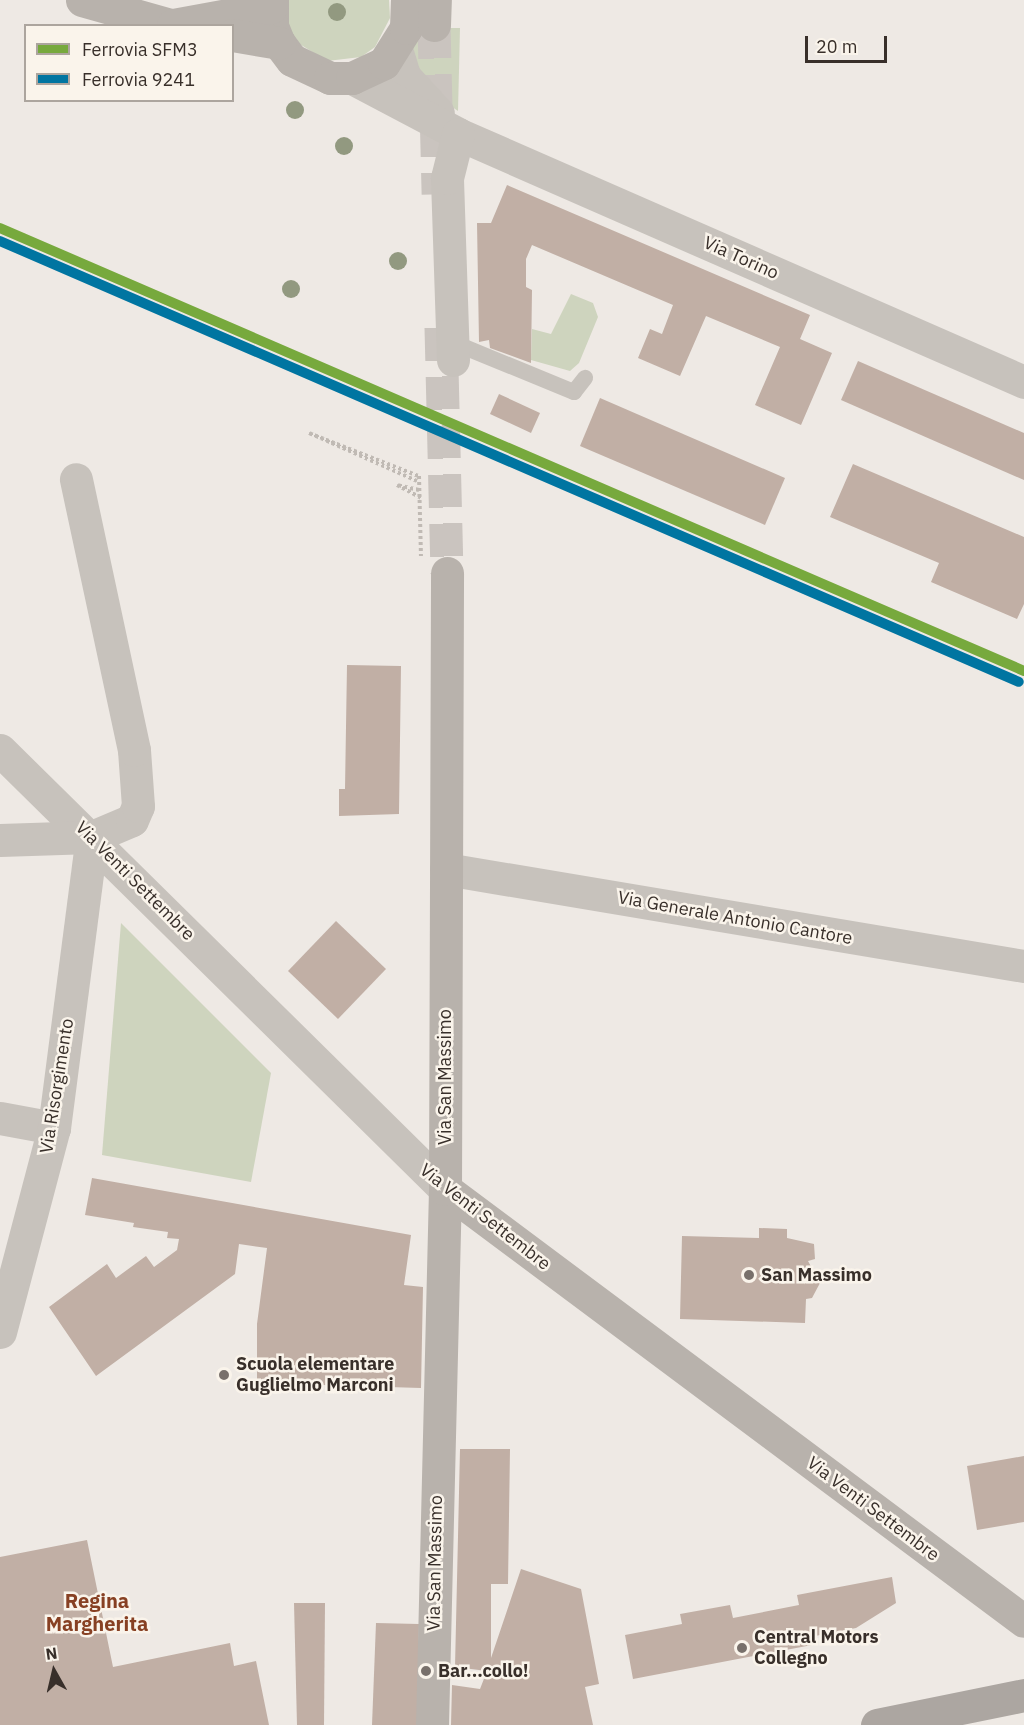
<!DOCTYPE html>
<style>
body{margin:0}
#map{position:relative;width:1024px;height:1725px;overflow:hidden;background:#eee9e4;font-family:"IBM Plex Sans",sans-serif}
div>[style]{position:absolute}
.green>*{inset:0;background:#ced4be}
.building>*{inset:0;background:#c1afa5}
.secondary-tunnel>*{height:33px;margin-top:-16.5px;transform-origin:0;background:repeating-linear-gradient(90deg,#cac4bf 0 33px,transparent 0 49px)}
.path>*{height:4px;margin-top:-2px;transform-origin:0;background:repeating-linear-gradient(90deg,#c0bab4 0 3px,transparent 0 6px)}
.lane>*{height:16px;margin:-8px;padding:0 8px;transform-origin:8px;border-radius:8px;background:#c7c2bc}
.street>*{height:33px;margin:-16.5px;padding:0 16.5px;transform-origin:16.5px;border-radius:16.5px;background:#c7c2bc}
.secondary>*{height:33px;margin:-16.5px;padding:0 16.5px;transform-origin:16.5px;border-radius:16.5px;background:#b8b2ac}
.primary>*{height:33px;margin:-16.5px;padding:0 16.5px;transform-origin:16.5px;border-radius:16.5px;background:#aca6a1}
.rail-1>*{height:10px;margin:-5px;padding:0 5px;transform-origin:5px;border-radius:5px;background:#77a93d}
.rail-2>*{height:10px;margin:-5px;padding:0 5px;transform-origin:5px;border-radius:5px;background:#0075a1}
.trees>*{width:18px;height:18px;margin:-9px;border-radius:50%;background:#929980}
.dots>*{width:16px;height:16px;translate:-50% -50%;box-sizing:border-box;border:3px solid #faf4eb;border-radius:50%}
span{translate:-50% -50%;white-space:nowrap;text-align:center;line-height:1.15;-webkit-text-stroke:5px #faf4eb;paint-order:stroke}
.street-label{font-size:18px;color:#382f2a}
.poi-label{font-size:18px;color:#382f2a;font-weight:700}
.left{translate:0 -50%;text-align:left}
.neighbourhood-label{font-size:20px;color:#874023;font-weight:700}
.legend{position:absolute;left:24px;top:24px;width:210px;height:78px;box-sizing:border-box;background:#faf4eb;border:2px solid #aca59e;margin:0;padding:8px 10px;list-style:none;font-size:18px;color:#382f2a}
.legend li{display:flex;align-items:center;gap:12px;height:30px}
.legend b{width:30px;border:2px solid #aca59e}
.north{position:absolute;left:24px;top:1641px;width:60px;height:60px;-webkit-text-stroke:4px #faf4eb;paint-order:stroke;rotate:352deg;font-size:16px;font-weight:700;line-height:24px;text-align:center;color:#382f2a}
.north::after{content:'';display:block;margin:auto;width:21px;height:27px;background:#382f2a;clip-path:polygon(50% 0,100% 100%,50% 72%,0 100%)}
.scale{position:absolute;left:805px;top:36px;width:82px;height:27px;box-sizing:border-box;border:3px solid #382f2a;border-top:0;padding-left:8px;font-size:18px;line-height:21px;white-space:nowrap;color:#382f2a;-webkit-text-stroke:4px #faf4eb;paint-order:stroke}
</style>
<div id="map">
<div class="green">
<i style="clip-path:polygon(288px 0,389px 0,390px 18px,375px 47px,361px 57px,327px 61px,298px 43px,289px 28px)"></i>
<i style="clip-path:polygon(425px 28px,460px 28px,458px 111px,430px 92px,407px 55px,412px 40px)"></i>
<i style="clip-path:polygon(571px 294px,593px 303px,598px 317px,579px 363px,570px 371px,531px 360px,532px 329px,551px 334px)"></i>
<i style="clip-path:polygon(121px 923px,271px 1073px,251px 1182px,102px 1155px)"></i>
</div>
<div class="building">
<i style="clip-path:polygon(507px 185px,810px 315px,800px 339px,832px 353px,801px 425px,755px 405px,780px 347px,706px 316px,680px 376px,638px 358px,650px 329px,662px 334px,673px 305px,532px 245px,526px 259px,526px 287px,532px 290px,531px 363px,490px 348px,489px 340px,479px 342px,477px 223px,491px 223px)"></i>
<i style="clip-path:polygon(858px 361px,1024px 433px,1024px 480px,841px 400px)"></i>
<i style="clip-path:polygon(499px 394px,540px 413px,531px 433px,490px 414px)"></i>
<i style="clip-path:polygon(600px 398px,785px 478px,765px 525px,580px 446px)"></i>
<i style="clip-path:polygon(853px 464px,1024px 537px,1024px 604px,1017px 619px,931px 582px,939px 563px,830px 517px)"></i>
<i style="clip-path:polygon(347px 665px,401px 666px,399px 814px,339px 816px,339px 789px,345px 789px)"></i>
<i style="clip-path:polygon(336px 921px,386px 969px,338px 1019px,288px 971px)"></i>
<i style="clip-path:polygon(92px 1178px,411px 1235px,404px 1285px,423px 1287px,421px 1388px,257px 1383px,257px 1324px,267px 1248px,239px 1244px,235px 1274px,96px 1376px,49px 1307px,107px 1264px,116px 1278px,146px 1256px,154px 1267px,177px 1250px,179px 1239px,167px 1238px,168px 1232px,133px 1227px,134px 1223px,85px 1215px)"></i>
<i style="clip-path:polygon(759px 1228px,787px 1229px,787px 1238px,814px 1244px,815px 1259px,808px 1261px,820px 1283px,812px 1298px,806px 1299px,805px 1323px,680px 1319px,682px 1236px,759px 1238px)"></i>
<i style="clip-path:polygon(460px 1449px,510px 1449px,508px 1584px,491px 1584px,491px 1658px,521px 1569px,581px 1589px,599px 1684px,585px 1687px,593px 1725px,451px 1725px,452px 1685px,480px 1689px,487px 1671px,455px 1667px)"></i>
<i style="clip-path:polygon(1024px 1456px,1024px 1522px,977px 1530px,967px 1466px)"></i>
<i style="clip-path:polygon(87px 1540px,113px 1667px,230px 1643px,234px 1666px,256px 1661px,269px 1725px,0 1725px,0 1557px)"></i>
<i style="clip-path:polygon(892px 1577px,896px 1603px,856px 1628px,810px 1637px,812px 1645px,633px 1679px,625px 1635px,682px 1624px,680px 1614px,730px 1605px,733px 1618px,799px 1605px,797px 1595px)"></i>
<i style="clip-path:polygon(294px 1603px,325px 1603px,324px 1725px,297px 1725px)"></i>
<i style="clip-path:polygon(376px 1623px,419px 1624px,417px 1725px,372px 1725px)"></i>
</div>
<div class="secondary-tunnel">
<i style="left:434px;top:25px;width:169px;rotate:88.6deg"></i>
<i style="left:441px;top:327px;width:246px;rotate:88.6deg"></i>
</div>
<div class="path">
<i style="left:417px;top:481px;width:118px;rotate:-156deg"></i>
<i style="left:309px;top:433px;width:118px;rotate:21.4deg"></i>
<i style="left:419px;top:476px;width:80px;rotate:88.6deg"></i>
<i style="left:419px;top:490px;width:23px;rotate:-167deg"></i>
<i style="left:397px;top:485px;width:27px;rotate:28deg"></i>
</div>
<div class="lane">
<i style="left:452px;top:342px;width:132px;rotate:22.3deg"></i>
<i style="left:574px;top:392px;width:18px;rotate:-52deg"></i>
</div>
<div class="street">
<i style="left:396px;top:49px;width:28px;rotate:73deg"></i>
<i style="left:404px;top:76px;width:50px;rotate:47.4deg"></i>
<i style="left:352px;top:78px;width:120px;rotate:27.8deg"></i>
<i style="left:458px;top:134px;width:618px;rotate:23.66deg"></i>
<i style="left:453px;top:360px;width:182px;rotate:-91.9deg"></i>
<i style="left:447px;top:178px;width:45px;rotate:-76deg"></i>
<i style="left:0;top:750px;width:625px;rotate:44.61deg"></i>
<i style="left:0;top:840px;width:92px;rotate:-1.9deg"></i>
<i style="left:92px;top:837px;width:43px;rotate:-23deg"></i>
<i style="left:132px;top:820px;width:15px;rotate:-67deg"></i>
<i style="left:138px;top:806px;width:56px;rotate:-94.1deg"></i>
<i style="left:134px;top:750px;width:277px;rotate:-102.1deg"></i>
<i style="left:446px;top:869px;width:586px;rotate:9.53deg"></i>
<i style="left:0;top:1118px;width:55px;rotate:10.5deg"></i>
<i style="left:0;top:1332px;width:211px;rotate:-75.2deg"></i>
<i style="left:54px;top:1128px;width:293px;rotate:-82.6deg"></i>
</div>
<div class="secondary">
<i style="left:82px;top:0;width:96px;rotate:15.8deg"></i>
<i style="left:272px;top:0;width:26px;rotate:90deg"></i>
<i style="left:272px;top:26px;width:18px;rotate:68deg"></i>
<i style="left:279px;top:43px;width:21px;rotate:53deg"></i>
<i style="left:292px;top:60px;width:42px;rotate:25.3deg"></i>
<i style="left:330px;top:78px;width:22px"></i>
<i style="left:352px;top:78px;width:35px;rotate:-25deg"></i>
<i style="left:384px;top:63px;width:41px;rotate:-57.8deg"></i>
<i style="left:406px;top:28px;width:28px;rotate:-88deg"></i>
<i style="left:173px;top:25px;width:100px;rotate:-10.4deg"></i>
<i style="left:434px;top:25px;width:25px;rotate:-88deg"></i>
<i style="left:232px;top:35px;width:48px;rotate:9.7deg"></i>
<i style="left:445px;top:1189px;width:722px;rotate:36.73deg"></i>
<i style="left:432px;top:1725px;width:536px;rotate:-88.61deg"></i>
<i style="left:445px;top:1189px;width:616px;rotate:-89.81deg"></i>
</div>
<div class="primary">
<i style="left:877px;top:1725px;width:150px;rotate:-11.5deg"></i>
</div>
<div class="rail-1">
<i style="left:0;top:228px;width:1116px;rotate:23.39deg"></i>
</div>
<div class="rail-2">
<i style="left:0;top:241px;width:1110px;rotate:23.4deg"></i>
</div>
<div class="trees">
<i style="left:337px;top:12px"></i>
<i style="left:295px;top:110px"></i>
<i style="left:344px;top:146px"></i>
<i style="left:398px;top:261px"></i>
<i style="left:291px;top:289px"></i>
</div>
<div class="dots">
<i style="left:749px;top:1275px;background:#78706b"></i>
<i style="left:224px;top:1375px;background:#78706b"></i>
<i style="left:742px;top:1648px;background:#78706b"></i>
<i style="left:426px;top:1671px;background:#78706b"></i>
</div>
<div class="street-label">
<span style="left:741px;top:258px;rotate:24deg">Via Torino</span>
<span style="left:135px;top:881px;rotate:45deg">Via Venti Settembre</span>
<span style="left:735px;top:918px;rotate:10deg">Via Generale Antonio Cantore</span>
<span style="left:445px;top:1077px;rotate:-90deg">Via San Massimo</span>
<span style="left:57px;top:1086px;rotate:-81deg">Via Risorgimento</span>
<span style="left:485px;top:1217px;rotate:38deg">Via Venti Settembre</span>
<span style="left:873px;top:1509px;rotate:37deg">Via Venti Settembre</span>
<span style="left:435px;top:1563px;rotate:-89deg">Via San Massimo</span>
</div>
<div class="poi-label">
<span class="left" style="left:761px;top:1275px">San Massimo</span>
<span class="left" style="left:236px;top:1375px">Scuola elementare<br>Guglielmo Marconi</span>
<span class="left" style="left:754px;top:1648px">Central Motors<br>Collegno</span>
<span class="left" style="left:438px;top:1671px">Bar...collo!</span>
</div>
<div class="neighbourhood-label">
<span style="left:97px;top:1612px">Regina<br>Margherita</span>
</div>
<ul class="legend">
<li><b style="height:8px;background:#77a93d"></b>Ferrovia SFM3</li>
<li><b style="height:8px;background:#0075a1"></b>Ferrovia 9241</li>
</ul>
<div class="north">N</div>
<div class="scale">20 m</div>
</div>
